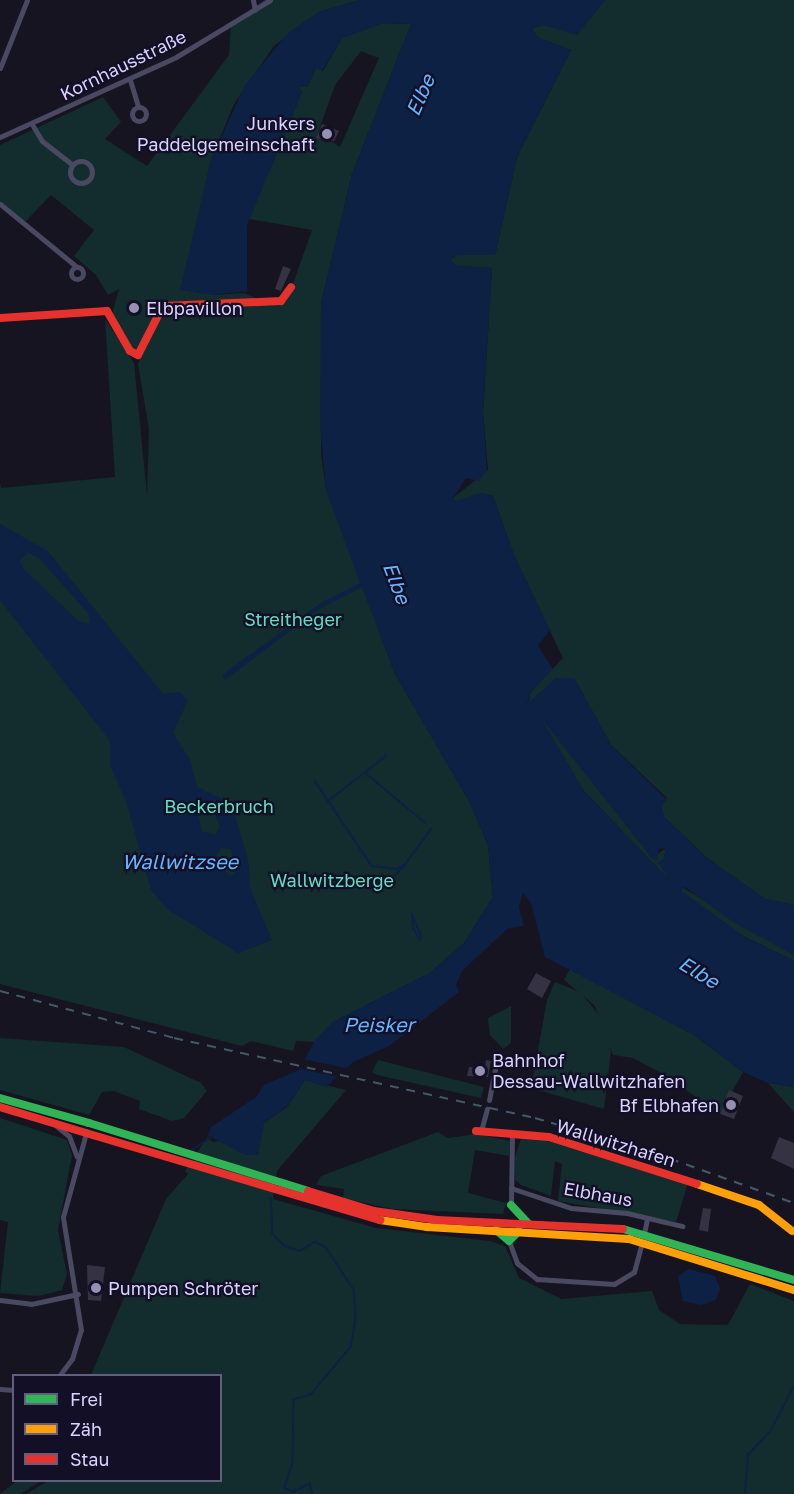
<!DOCTYPE html>
<meta charset="utf-8">
<style>
body{margin:0}
#map{position:relative;width:794px;height:1494px;overflow:hidden;background:#161421;font-family:"Golos Text",sans-serif}
div>[style]{position:absolute}
.green>*{inset:0;background:#132c2d}
.water>*{inset:0;background:#0d2144}
.pier>*{inset:0;background:#161421}
.stream>*{height:1.5px;margin:-0.75px;padding:0 0.75px;transform-origin:0.75px;border-radius:0.75px;background:#0d2144}
.building>*{inset:0;background:#343243}
.street>*{height:5px;margin:-2.5px;padding:0 2.5px;transform-origin:2.5px;border-radius:2.5px;background:#4a4962}
.street>.ring{margin:-2.5px;padding:0;box-sizing:content-box;background:none;border:5px solid #4a4962;border-radius:50%}
.fast>*{height:8px;margin:-4px;padding:0 4px;transform-origin:4px;border-radius:4px;background:#30b455}
.slow>*{height:8px;margin:-4px;padding:0 4px;transform-origin:4px;border-radius:4px;background:#ff9f0a}
.jam>*{height:8px;margin:-4px;padding:0 4px;transform-origin:4px;border-radius:4px;background:#e5322d}
.rail>*{height:1.5px;margin-top:-0.75px;transform-origin:0;background:repeating-linear-gradient(90deg,#43596b 0 9px,transparent 0 17px)}
.dots>*{width:16px;height:16px;translate:-50% -50%;box-sizing:border-box;border:3px solid #130f26;border-radius:50%}
span{translate:-50% -50%;white-space:nowrap;text-align:center;line-height:1.15;-webkit-text-stroke:4.5px #130f26;paint-order:stroke}
.street-label{font-size:18px;color:#d9d4ff}
.poi-label{font-size:18px;color:#d9d4ff}
.right{translate:-100% -50%;text-align:right}
.left{translate:0 -50%;text-align:left}
.park-label{font-size:18px;color:#5fe0c0}
.water-label{font-size:20px;color:#62b6ff;font-style:italic}
.legend{position:absolute;left:12px;top:1374px;width:210px;height:108px;box-sizing:border-box;background:#130f26;border:2px solid #625e7d;margin:0;padding:8px 10px;list-style:none;font-size:18px;color:#d9d4ff}
.legend li{display:flex;align-items:center;gap:12px;height:30px}
.legend b{width:30px;border:2px solid #625e7d}
</style>
<div id="map">
<div class="green">
<i style="clip-path:polygon(evenodd,264px 0,360px 0,319px 12px,274px 46px,234px 104px,211px 160px,203px 195px,213px 295px,244px 293px,271px 305px,290px 292px,312px 230px,249px 219px,302px 92px,297px 86px,307px 87px,316px 68px,323px 71px,342px 38px,383px 23px,411px 24px,352px 174px,321px 304px,321px 453px,326px 489px,395px 674px,469px 801px,488px 845px,493px 897px,464px 943px,430px 973px,333px 1022px,314px 1042px,296px 1041px,293px 1051px,251px 1041px,242px 1046px,0 984px,0 483px,1px 488px,115px 477px,105px 319px,134px 363px,147px 495px,149px 429px,138px 364px,144px 348px,135px 352px,112px 314px,119px 289px,108px 295px,96px 275px,74px 256px,94px 230px,51px 195px,23px 224px,0 206px,0 145px,103px 97px,121px 122px,105px 139px,147px 166px,229px 55px,231px 24px,264px 0,361px 51px,379px 58px,340px 147px,324px 137px,316px 138px,335px 85px,361px 51px)"></i>
<i style="clip-path:polygon(605px 0,794px 0,794px 905px,765px 899px,707px 858px,664px 817px,661px 806px,667px 798px,611px 745px,574px 678px,556px 678px,528px 704px,531px 692px,563px 658px,514px 555px,493px 496px,482px 493px,456px 502px,453px 498px,488px 470px,483px 412px,492px 268px,456px 266px,450px 260px,457px 255px,495px 255px,517px 157px,571px 50px,537px 37px,532px 28px,544px 25px,577px 34px)"></i>
<i style="clip-path:polygon(544px 719px,652px 858px,666px 848px,664px 859px,659px 862px,670px 881px,584px 791px,540px 723px)"></i>
<i style="clip-path:polygon(682px 887px,794px 955px,794px 961px,745px 937px,680px 893px)"></i>
<i style="clip-path:polygon(570px 969px,694px 1035px,743px 1072px,720px 1114px,663px 1074px,633px 1058px,613px 1055px,595px 1006px,564px 980px)"></i>
<i style="clip-path:polygon(555px 982px,580px 992px,599px 1015px,608px 1036px,611px 1051px,604px 1109px,531px 1088px,547px 1000px)"></i>
<i style="clip-path:polygon(511px 1006px,511px 1043px,503px 1049px,490px 1035px,488px 1018px)"></i>
<i style="clip-path:polygon(0 1038px,124px 1047px,201px 1083px,207px 1091px,184px 1118px,172px 1121px,139px 1109px,140px 1101px,114px 1091px,102px 1092px,89px 1115px,0 1090px)"></i>
<i style="clip-path:polygon(378px 1060px,484px 1087px,481px 1098px,377px 1075px,372px 1072px)"></i>
<i style="clip-path:polygon(305px 1080px,346px 1090px,277px 1171px,273px 1199px,376px 1228px,490px 1241px,505px 1246px,519px 1278px,561px 1299px,652px 1291px,659px 1310px,680px 1324px,728px 1325px,750px 1284px,794px 1301px,794px 1494px,26px 1494px,48px 1481px,220px 1480px,220px 1376px,91px 1375px,166px 1199px,188px 1174px,185px 1171px,208px 1136px,212px 1142px,259px 1137px,264px 1123px,287px 1107px)"></i>
<i style="clip-path:polygon(768px 1083px,794px 1087px,794px 1113px,793px 1111px)"></i>
<i style="clip-path:polygon(0 1118px,67px 1140px,72px 1155px,58px 1230px,67px 1274px,62px 1290px,38px 1296px,0 1293px,8px 1222px,0 1220px)"></i>
<i style="clip-path:polygon(438px 1132px,448px 1138px,476px 1134px,510px 1141px,509px 1156px,475px 1150px,468px 1193px,506px 1203px,503px 1214px,392px 1209px,343px 1198px,344px 1189px,316px 1185px,321px 1176px)"></i>
<i style="clip-path:polygon(521px 1139px,548px 1140px,688px 1183px,676px 1222px,558px 1201px,562px 1164px,555px 1161px,551px 1196px,521px 1185px,515px 1180px,515px 1157px)"></i>
<i style="clip-path:polygon(17px 1481px,17px 1480px,41px 1481px,20px 1494px,0 1494px)"></i>
</div>
<div class="water">
<i style="clip-path:polygon(evenodd,360px 0,605px 0,577px 35px,544px 25px,532px 28px,537px 37px,571px 50px,517px 157px,495px 255px,457px 255px,450px 260px,456px 266px,492px 268px,483px 412px,487px 470px,479px 481px,466px 478px,453px 498px,456px 501px,482px 493px,493px 496px,514px 555px,550px 630px,538px 646px,553px 669px,531px 692px,527px 704px,556px 678px,574px 678px,611px 745px,666px 799px,661px 806px,664px 817px,707px 858px,765px 899px,794px 905px,794px 955px,733px 922px,685px 887px,680px 890px,745px 937px,794px 961px,794px 1087px,768px 1083px,743px 1072px,694px 1035px,545px 957px,531px 903px,523px 893px,519px 907px,524px 926px,507px 929px,462px 971px,456px 985px,459px 992px,389px 1046px,353px 1062px,326px 1087px,305px 1080px,287px 1106px,264px 1123px,258px 1155px,245px 1155px,208px 1135px,211px 1127px,256px 1097px,264px 1085px,299px 1070px,314px 1042px,333px 1022px,430px 973px,464px 943px,493px 897px,488px 845px,469px 801px,395px 674px,362px 587px,318px 610px,225px 680px,222px 675px,324px 601px,360px 583px,326px 489px,320px 425px,321px 304px,352px 174px,411px 24px,383px 23px,342px 38px,322px 71px,316px 68px,307px 87px,297px 86px,302px 92px,247px 225px,247px 291px,213px 295px,180px 290px,211px 160px,245px 85px,289px 32px,319px 12px,360px 0,541px 718px,652px 858px,657px 860px,659px 849px,666px 848px,664px 859px,658px 862px,670px 881px,584px 791px,541px 718px)"></i>
<i style="clip-path:polygon(evenodd,0 524px,48px 551px,163px 694px,180px 692px,188px 700px,173px 733px,190px 760px,197px 787px,231px 803px,248px 859px,250px 888px,272px 940px,238px 953px,167px 909px,151px 890px,126px 801px,110px 765px,110px 741px,0 600px,0 524px,28px 553px,38px 557px,88px 613px,90px 623px,78px 621px,22px 567px,20px 560px,28px 553px,0 524px,203px 803px,210px 803px,220px 827px,215px 835px,202px 831px,197px 809px,203px 803px,0 524px,221px 848px,231px 849px,235px 874px,230px 876px,221px 865px,217px 855px,221px 848px)"></i>
<i style="clip-path:polygon(689px 1269px,715px 1276px,720px 1289px,716px 1300px,701px 1305px,683px 1301px,678px 1276px)"></i>
</div>
<div class="pier">
<i style="clip-path:polygon(302px 1059px,351px 1069px,342px 1078px,297px 1068px)"></i>
</div>
<div class="stream">
<i style="left:367px;top:774px;width:75px;rotate:40.1deg"></i>
<i style="left:315px;top:781px;width:102px;rotate:56.2deg"></i>
<i style="left:372px;top:866px;width:24px;rotate:7deg"></i>
<i style="left:396px;top:869px;width:11px;rotate:-27deg"></i>
<i style="left:327px;top:802px;width:75px;rotate:-37.9deg"></i>
<i style="left:407px;top:862px;width:41px;rotate:-54deg"></i>
<i style="left:382px;top:889px;width:32px;rotate:-46deg"></i>
<i style="left:412px;top:914px;width:25px;rotate:67deg"></i>
<i style="left:422px;top:937px;width:4px;rotate:117deg"></i>
<i style="left:420px;top:941px;width:15px;rotate:-118deg"></i>
<i style="left:413px;top:928px;width:14px;rotate:-94deg"></i>
<i style="left:192px;top:1150px;width:22px;rotate:-34deg"></i>
<i style="left:271px;top:1198px;width:36px;rotate:87deg"></i>
<i style="left:273px;top:1234px;width:17px;rotate:45deg"></i>
<i style="left:285px;top:1246px;width:16px;rotate:18deg"></i>
<i style="left:300px;top:1251px;width:17px;rotate:-31deg"></i>
<i style="left:315px;top:1242px;width:12px;rotate:24deg"></i>
<i style="left:326px;top:1247px;width:51px;rotate:56.9deg"></i>
<i style="left:354px;top:1290px;width:29px;rotate:86deg"></i>
<i style="left:356px;top:1319px;width:28px;rotate:100deg"></i>
<i style="left:351px;top:1347px;width:62px;rotate:129.8deg"></i>
<i style="left:311px;top:1395px;width:18px;rotate:164deg"></i>
<i style="left:294px;top:1400px;width:63px;rotate:90.9deg"></i>
<i style="left:293px;top:1463px;width:26px;rotate:108deg"></i>
<i style="left:285px;top:1488px;width:10px;rotate:24deg"></i>
<i style="left:294px;top:1492px;width:18px;rotate:-29deg"></i>
<i style="left:310px;top:1483px;width:11px;rotate:75deg"></i>
<i style="left:745px;top:1494px;width:39px;rotate:-86deg"></i>
<i style="left:748px;top:1455px;width:35px;rotate:-47deg"></i>
<i style="left:772px;top:1429px;width:49px;rotate:-63.4deg"></i>
</div>
<div class="building">
<i style="clip-path:polygon(322px 124px,339px 131px,334px 141px,316px 138px)"></i>
<i style="clip-path:polygon(283px 266px,291px 269px,281px 291px,275px 289px)"></i>
<i style="clip-path:polygon(536px 973px,551px 981px,542px 998px,527px 989px)"></i>
<i style="clip-path:polygon(486px 1060px,491px 1061px,488px 1077px,467px 1076px,469px 1067px,485px 1067px)"></i>
<i style="clip-path:polygon(729px 1090px,743px 1096px,734px 1119px,720px 1114px)"></i>
<i style="clip-path:polygon(779px 1137px,794px 1143px,794px 1169px,771px 1158px)"></i>
<i style="clip-path:polygon(703px 1208px,711px 1209px,708px 1232px,699px 1230px)"></i>
<i style="clip-path:polygon(87px 1265px,105px 1267px,101px 1301px,88px 1300px)"></i>
</div>
<div class="street">
<i style="left:253px;top:0;width:10px;rotate:79deg"></i>
<i style="left:0;top:68px;width:73px;rotate:-68.3deg"></i>
<i style="left:130px;top:80px;width:28px;rotate:73deg"></i>
<i class="ring" style="left:132px;top:107px;width:9px;height:9px"></i>
<i style="left:33px;top:126px;width:17px;rotate:59deg"></i>
<i style="left:42px;top:141px;width:37px;rotate:38deg"></i>
<i style="left:0;top:137px;width:193px;rotate:-24.4deg"></i>
<i style="left:176px;top:57px;width:110px;rotate:-31.2deg"></i>
<i class="ring" style="left:70px;top:161px;width:17px;height:17px"></i>
<i style="left:0;top:204px;width:99px;rotate:39.3deg"></i>
<i class="ring" style="left:71px;top:267px;width:7px;height:7px"></i>
<i style="left:489px;top:1100px;width:38px;rotate:-79deg"></i>
<i style="left:54px;top:1124px;width:19px;rotate:39deg"></i>
<i style="left:69px;top:1136px;width:22px;rotate:69deg"></i>
<i style="left:481px;top:1131px;width:23px;rotate:-75deg"></i>
<i style="left:511px;top:1188px;width:63px;rotate:18.4deg"></i>
<i style="left:571px;top:1208px;width:56px;rotate:5.1deg"></i>
<i style="left:627px;top:1213px;width:57px;rotate:13.3deg"></i>
<i style="left:511px;top:1204px;width:70px;rotate:-89.2deg"></i>
<i style="left:644px;top:1234px;width:16px;rotate:-79deg"></i>
<i style="left:509px;top:1241px;width:23px;rotate:70deg"></i>
<i style="left:517px;top:1263px;width:26px;rotate:39deg"></i>
<i style="left:537px;top:1279px;width:77px;rotate:3.7deg"></i>
<i style="left:614px;top:1284px;width:23px;rotate:-31deg"></i>
<i style="left:634px;top:1272px;width:30px;rotate:-75deg"></i>
<i style="left:0;top:1300px;width:31px;rotate:7deg"></i>
<i style="left:31px;top:1304px;width:48px;rotate:-12deg"></i>
<i style="left:59px;top:1376px;width:21px;rotate:-53deg"></i>
<i style="left:72px;top:1359px;width:30px;rotate:-73deg"></i>
<i style="left:81px;top:1330px;width:114px;rotate:-99.1deg"></i>
<i style="left:63px;top:1217px;width:87px;rotate:-74.7deg"></i>
<i style="left:0;top:1389px;width:14px;rotate:4deg"></i>
</div>
<div class="fast">
<i style="left:0;top:1098px;width:92px;rotate:15.7deg"></i>
<i style="left:89px;top:1123px;width:229px;rotate:17.2deg"></i>
<i style="left:511px;top:1205px;width:25px;rotate:47deg"></i>
<i style="left:623px;top:1229px;width:178px;rotate:16.6deg"></i>
<i style="left:496px;top:1230px;width:17px;rotate:40deg"></i>
<i style="left:509px;top:1241px;width:14px;rotate:-45deg"></i>
</div>
<div class="slow">
<i style="left:697px;top:1184px;width:65px;rotate:18.7deg"></i>
<i style="left:759px;top:1205px;width:42px;rotate:38.2deg"></i>
<i style="left:380px;top:1220px;width:48px;rotate:8.5deg"></i>
<i style="left:427px;top:1227px;width:202px;rotate:3.4deg"></i>
<i style="left:629px;top:1239px;width:173px;rotate:17.2deg"></i>
</div>
<div class="jam">
<i style="left:0;top:318px;width:107px;rotate:-3.7deg"></i>
<i style="left:107px;top:311px;width:46px;rotate:60.1deg"></i>
<i style="left:130px;top:351px;width:9px;rotate:27deg"></i>
<i style="left:138px;top:355px;width:55px;rotate:-63deg"></i>
<i style="left:163px;top:306px;width:118px;rotate:-2.4deg"></i>
<i style="left:281px;top:301px;width:17px;rotate:-54deg"></i>
<i style="left:0;top:1107px;width:90px;rotate:16.8deg"></i>
<i style="left:476px;top:1131px;width:73px;rotate:4.7deg"></i>
<i style="left:549px;top:1137px;width:155px;rotate:17.6deg"></i>
<i style="left:86px;top:1133px;width:307px;rotate:16.5deg"></i>
<i style="left:308px;top:1191px;width:69px;rotate:16.9deg"></i>
<i style="left:374px;top:1211px;width:64px;rotate:8.1deg"></i>
<i style="left:437px;top:1220px;width:186px;rotate:2.8deg"></i>
</div>
<div class="rail">
<i style="left:0;top:991px;width:180px;rotate:15.1deg"></i>
<i style="left:174px;top:1038px;width:370px;rotate:12.5deg"></i>
<i style="left:535px;top:1118px;width:124px;rotate:16.4deg"></i>
<i style="left:654px;top:1153px;width:149px;rotate:19.7deg"></i>
</div>
<div class="dots">
<i style="left:327px;top:134px;background:#9591b1"></i>
<i style="left:134px;top:308px;background:#9591b1"></i>
<i style="left:480px;top:1071px;background:#9591b1"></i>
<i style="left:731px;top:1105px;background:#9591b1"></i>
<i style="left:96px;top:1288px;background:#9591b1"></i>
</div>
<div class="street-label">
<span style="left:123px;top:65px;rotate:-26deg">Kornhausstraße</span>
<span style="left:616px;top:1143px;rotate:17deg">Wallwitzhafen</span>
<span style="left:598px;top:1194px;rotate:10deg">Elbhaus</span>
</div>
<div class="poi-label">
<span class="right" style="left:315px;top:134px">Junkers<br>Paddelgemeinschaft</span>
<span class="left" style="left:146px;top:308px">Elbpavillon</span>
<span class="left" style="left:492px;top:1071px">Bahnhof<br>Dessau-Wallwitzhafen</span>
<span class="right" style="left:719px;top:1105px">Bf Elbhafen</span>
<span class="left" style="left:108px;top:1288px">Pumpen Schröter</span>
</div>
<div class="park-label">
<span style="left:293px;top:619px">Streitheger</span>
<span style="left:219px;top:806px">Beckerbruch</span>
<span style="left:332px;top:880px">Wallwitzberge</span>
</div>
<div class="water-label">
<span style="left:420px;top:95px;rotate:-66deg">Elbe</span>
<span style="left:397px;top:583px;rotate:69deg">Elbe</span>
<span style="left:180px;top:861px">Wallwitzsee</span>
<span style="left:699px;top:972px;rotate:31deg">Elbe</span>
<span style="left:379px;top:1024px">Peisker</span>
</div>
<ul class="legend">
<li><b style="height:8px;background:#30b455"></b>Frei</li>
<li><b style="height:8px;background:#ff9f0a"></b>Zäh</li>
<li><b style="height:8px;background:#e5322d"></b>Stau</li>
</ul>
</div>
